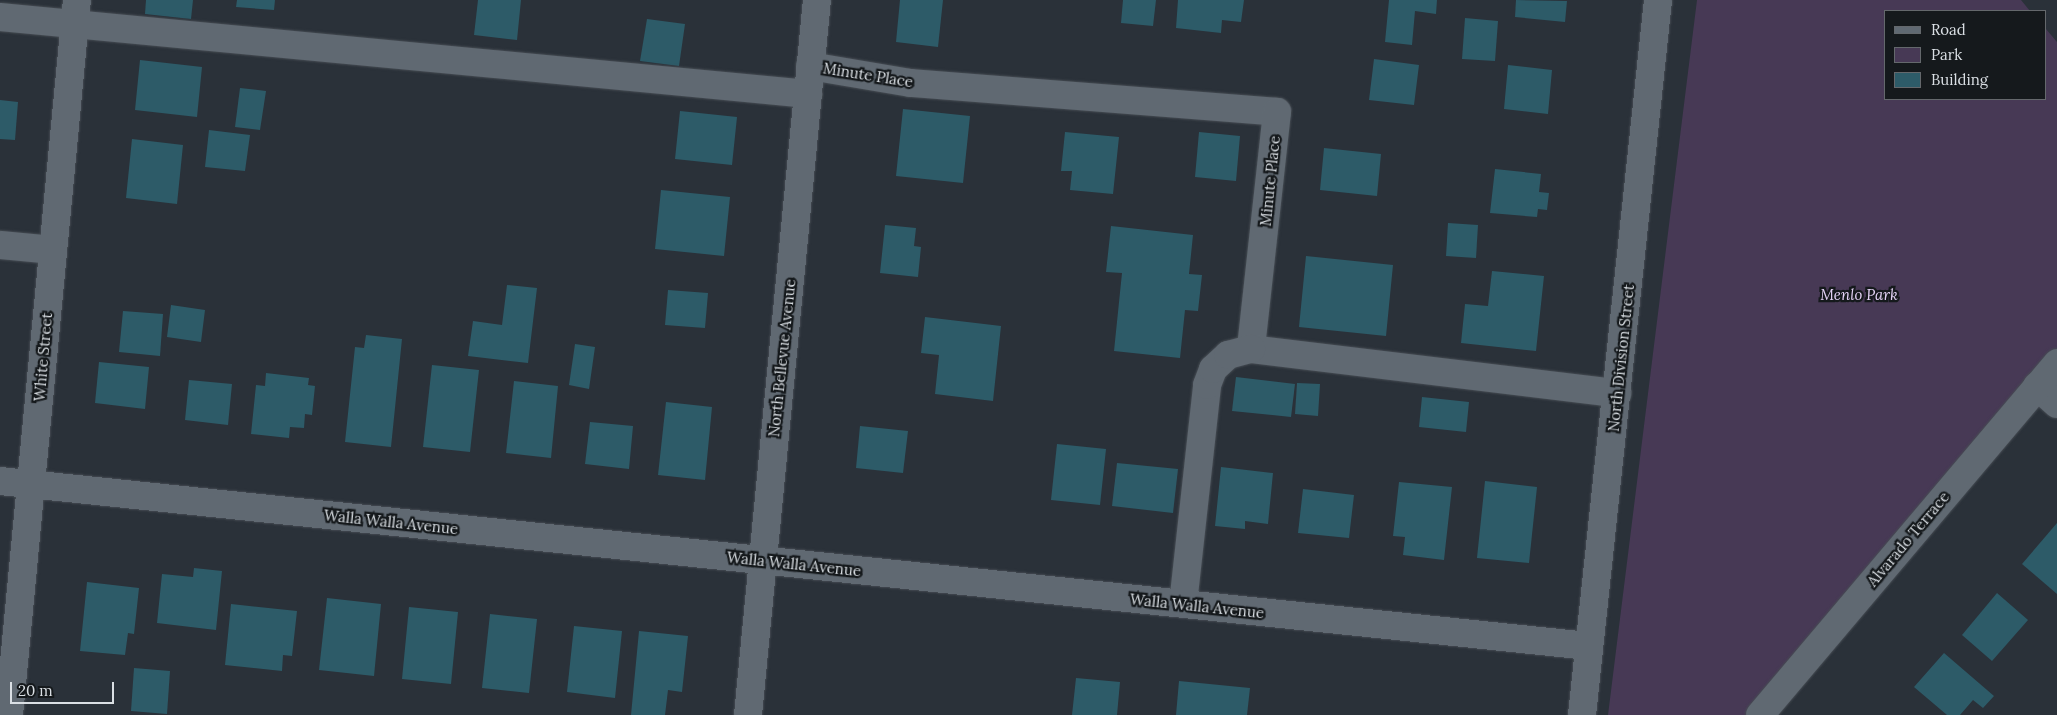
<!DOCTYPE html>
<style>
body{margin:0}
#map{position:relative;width:2057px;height:715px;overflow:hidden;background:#2a3139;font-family:Lora,serif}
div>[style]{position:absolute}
.green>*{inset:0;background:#473955}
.building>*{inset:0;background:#2d5b68}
.roads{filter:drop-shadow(0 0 1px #464c53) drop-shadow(0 0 1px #464c53)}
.minor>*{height:28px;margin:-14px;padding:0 14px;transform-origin:14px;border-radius:14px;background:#606972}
span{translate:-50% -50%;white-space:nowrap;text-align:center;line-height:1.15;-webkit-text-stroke:4.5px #15191c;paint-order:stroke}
.street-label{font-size:15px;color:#dadfe4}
.park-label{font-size:15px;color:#e4d3f6;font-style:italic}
.legend{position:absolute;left:1884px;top:10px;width:162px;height:90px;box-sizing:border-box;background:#15191c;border:1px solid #64686c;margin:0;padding:6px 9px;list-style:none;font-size:15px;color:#dadfe4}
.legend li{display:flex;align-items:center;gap:10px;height:25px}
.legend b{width:25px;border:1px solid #64686c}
.scale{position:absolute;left:10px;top:682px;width:104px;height:22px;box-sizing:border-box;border:2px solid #dadfe4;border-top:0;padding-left:6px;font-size:15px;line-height:18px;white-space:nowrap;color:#dadfe4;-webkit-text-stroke:4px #15191c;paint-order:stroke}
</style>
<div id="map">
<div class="green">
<i style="clip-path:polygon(1697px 0,2021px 0,2030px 11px,1886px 11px,1886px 99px,2046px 99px,2046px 29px,2057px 42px,2057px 367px,1761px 715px,1608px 715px)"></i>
</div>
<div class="building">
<i style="clip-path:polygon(146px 0,193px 0,191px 19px,145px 14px)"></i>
<i style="clip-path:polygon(237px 0,275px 0,274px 10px,236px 7px)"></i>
<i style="clip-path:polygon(478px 0,521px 0,517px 40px,474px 35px)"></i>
<i style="clip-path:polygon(900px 0,943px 0,938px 47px,896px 42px)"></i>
<i style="clip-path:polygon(1123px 0,1156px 0,1153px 26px,1121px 23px)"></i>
<i style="clip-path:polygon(1178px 0,1244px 0,1241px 22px,1222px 20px,1221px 33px,1176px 28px)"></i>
<i style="clip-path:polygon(1389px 0,1437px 0,1436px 14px,1415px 11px,1412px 45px,1385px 42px)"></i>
<i style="clip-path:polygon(1516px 0,1567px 1px,1565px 22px,1515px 17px)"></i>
<i style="clip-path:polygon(1465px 18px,1498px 21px,1495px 61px,1462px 59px)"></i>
<i style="clip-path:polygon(647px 19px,685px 24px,679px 66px,640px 61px)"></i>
<i style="clip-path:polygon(1374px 59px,1419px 65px,1414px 105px,1369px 100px)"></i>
<i style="clip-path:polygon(140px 60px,202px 67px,197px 117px,135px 110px)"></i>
<i style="clip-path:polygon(1508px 65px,1552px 70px,1548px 114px,1504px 109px)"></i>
<i style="clip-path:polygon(240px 88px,266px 91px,260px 130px,235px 127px)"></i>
<i style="clip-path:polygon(0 100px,18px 102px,15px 140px,0 139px)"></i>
<i style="clip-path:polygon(903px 109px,970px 116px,963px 183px,896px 176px)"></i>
<i style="clip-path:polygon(680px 111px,737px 117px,732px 165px,675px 159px)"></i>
<i style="clip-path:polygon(209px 130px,250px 135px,245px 171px,205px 167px)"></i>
<i style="clip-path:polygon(1065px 132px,1119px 137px,1113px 194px,1070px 190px,1072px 171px,1061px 171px)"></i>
<i style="clip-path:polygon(1199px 132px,1240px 136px,1236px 181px,1195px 177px)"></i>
<i style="clip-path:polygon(132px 139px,183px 145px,177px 204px,126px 198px)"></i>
<i style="clip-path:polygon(1324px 148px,1381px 154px,1377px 196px,1320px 190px)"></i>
<i style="clip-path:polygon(1495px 169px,1541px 174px,1539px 192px,1549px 193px,1547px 210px,1538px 209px,1537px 217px,1490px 213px)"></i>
<i style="clip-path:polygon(661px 190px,730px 197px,724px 256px,655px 249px)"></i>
<i style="clip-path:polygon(1448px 223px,1478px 225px,1476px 258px,1446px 256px)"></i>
<i style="clip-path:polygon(885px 225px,916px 228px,914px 246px,921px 247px,918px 277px,880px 273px)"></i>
<i style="clip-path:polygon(1111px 226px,1193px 235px,1189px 274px,1202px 275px,1198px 311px,1185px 310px,1180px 358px,1114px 351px,1122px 273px,1106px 272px)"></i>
<i style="clip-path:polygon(1306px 256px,1393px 265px,1386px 336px,1299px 327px)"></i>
<i style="clip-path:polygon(1492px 271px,1544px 276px,1536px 351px,1461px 343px,1465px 304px,1488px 306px)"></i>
<i style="clip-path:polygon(507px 285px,537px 288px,528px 363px,468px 356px,473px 321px,502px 325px)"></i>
<i style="clip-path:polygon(668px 290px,708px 293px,705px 328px,665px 325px)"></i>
<i style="clip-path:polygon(171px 305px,205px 310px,201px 342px,167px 337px)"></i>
<i style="clip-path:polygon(123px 311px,163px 314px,160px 356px,119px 352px)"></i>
<i style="clip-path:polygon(925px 317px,1001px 326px,993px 401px,935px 394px,939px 355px,921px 353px)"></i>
<i style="clip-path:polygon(366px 335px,402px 339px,391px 447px,345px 442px,355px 347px,364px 348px)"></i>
<i style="clip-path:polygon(575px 344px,595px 347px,589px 389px,569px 385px)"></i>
<i style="clip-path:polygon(99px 362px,149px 367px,145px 409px,95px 403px)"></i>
<i style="clip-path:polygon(432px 365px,479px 370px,470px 452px,423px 447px)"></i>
<i style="clip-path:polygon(266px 373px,309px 378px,308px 385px,315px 386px,312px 415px,305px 414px,304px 428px,290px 427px,289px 438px,251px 434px,256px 385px,265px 386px)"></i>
<i style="clip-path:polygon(1236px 377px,1295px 384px,1291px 417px,1232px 411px)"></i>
<i style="clip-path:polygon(189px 380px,232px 384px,228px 425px,185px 420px)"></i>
<i style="clip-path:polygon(514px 381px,558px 386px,551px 458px,506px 453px)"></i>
<i style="clip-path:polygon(1297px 383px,1320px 384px,1318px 416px,1295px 414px)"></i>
<i style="clip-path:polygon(1422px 397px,1469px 402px,1466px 432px,1419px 427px)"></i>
<i style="clip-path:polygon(666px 402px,712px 407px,705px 480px,658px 475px)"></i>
<i style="clip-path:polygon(590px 422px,633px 426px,629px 469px,585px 464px)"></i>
<i style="clip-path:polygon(860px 426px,908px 431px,903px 473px,856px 468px)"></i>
<i style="clip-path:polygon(1057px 444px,1106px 449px,1100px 505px,1051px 500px)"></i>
<i style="clip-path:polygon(1117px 463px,1178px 469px,1173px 513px,1112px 506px)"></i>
<i style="clip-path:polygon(1221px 467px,1273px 473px,1268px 524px,1245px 521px,1245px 529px,1215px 526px)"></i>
<i style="clip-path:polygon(1485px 481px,1537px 487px,1529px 563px,1477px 558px)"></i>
<i style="clip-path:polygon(1399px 482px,1452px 487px,1444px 560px,1403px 555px,1405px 537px,1393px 536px)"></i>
<i style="clip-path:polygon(1303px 489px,1354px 495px,1349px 538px,1298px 533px)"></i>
<i style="clip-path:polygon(2057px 523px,2057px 594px,2022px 564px)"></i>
<i style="clip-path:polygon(194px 568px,222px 571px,216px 630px,157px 623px,162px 574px,193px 577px)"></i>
<i style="clip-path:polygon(87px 582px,139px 588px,134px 634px,128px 633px,125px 655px,80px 651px)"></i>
<i style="clip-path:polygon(1997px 593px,2028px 620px,1992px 661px,1962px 635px)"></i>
<i style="clip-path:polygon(327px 598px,381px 604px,374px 676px,319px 670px)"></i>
<i style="clip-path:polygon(231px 604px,297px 611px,292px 656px,283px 655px,282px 671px,225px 665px)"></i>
<i style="clip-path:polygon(409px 607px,458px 612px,451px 684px,402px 679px)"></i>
<i style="clip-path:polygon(490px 614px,537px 619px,529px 693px,482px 688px)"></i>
<i style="clip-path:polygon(574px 626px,622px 631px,615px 698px,567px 692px)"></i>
<i style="clip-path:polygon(639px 631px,688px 636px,682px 692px,668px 690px,665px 715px,631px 715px)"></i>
<i style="clip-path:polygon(1944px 653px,1994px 696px,1983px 708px,1973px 700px,1960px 715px,1947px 715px,1914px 687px)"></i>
<i style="clip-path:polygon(134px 668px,170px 671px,167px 714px,131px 711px)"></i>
<i style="clip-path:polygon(1076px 678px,1120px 682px,1117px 715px,1072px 715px)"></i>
<i style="clip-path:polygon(1179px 681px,1250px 688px,1247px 715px,1176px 715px)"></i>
</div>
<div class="roads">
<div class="minor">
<i style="left:0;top:17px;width:812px;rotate:5.44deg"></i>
<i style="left:810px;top:66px;width:102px;rotate:9.6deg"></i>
<i style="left:911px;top:83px;width:367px;rotate:4.5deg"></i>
<i style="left:1277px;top:112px;width:238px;rotate:96.3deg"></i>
<i style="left:1251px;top:349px;width:369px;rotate:6.9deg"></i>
<i style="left:0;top:245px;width:53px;rotate:5.4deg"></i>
<i style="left:2037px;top:386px;width:27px;rotate:42deg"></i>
<i style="left:0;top:481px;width:1597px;rotate:5.93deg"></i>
<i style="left:1183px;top:604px;width:220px;rotate:-83.7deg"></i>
<i style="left:1207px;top:385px;width:17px;rotate:-69deg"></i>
<i style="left:1213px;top:369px;width:21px;rotate:-43deg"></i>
<i style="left:1228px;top:355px;width:24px;rotate:-15deg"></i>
<i style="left:9px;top:715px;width:718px;rotate:-84.57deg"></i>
<i style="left:748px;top:715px;width:718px;rotate:-84.49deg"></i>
<i style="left:1582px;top:715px;width:719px;rotate:-83.93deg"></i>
<i style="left:1760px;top:715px;width:461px;rotate:-49.8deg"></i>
</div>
</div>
<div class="street-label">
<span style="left:868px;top:75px;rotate:9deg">Minute Place</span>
<span style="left:1270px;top:181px;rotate:-84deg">Minute Place</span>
<span style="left:43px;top:357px;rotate:-85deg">White Street</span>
<span style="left:782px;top:358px;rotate:-84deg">North Bellevue Avenue</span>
<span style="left:1621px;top:358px;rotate:-84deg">North Division Street</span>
<span style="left:391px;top:522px;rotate:6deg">Walla Walla Avenue</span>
<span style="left:1908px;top:539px;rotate:-50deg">Alvarado Terrace</span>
<span style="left:794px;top:564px;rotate:6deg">Walla Walla Avenue</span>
<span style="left:1197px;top:606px;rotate:6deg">Walla Walla Avenue</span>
</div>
<div class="park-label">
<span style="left:1859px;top:295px">Menlo Park</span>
</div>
<ul class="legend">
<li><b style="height:6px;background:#606972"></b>Road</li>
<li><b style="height:14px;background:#473955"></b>Park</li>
<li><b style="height:14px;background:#2d5b68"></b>Building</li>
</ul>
<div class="scale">20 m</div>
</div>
